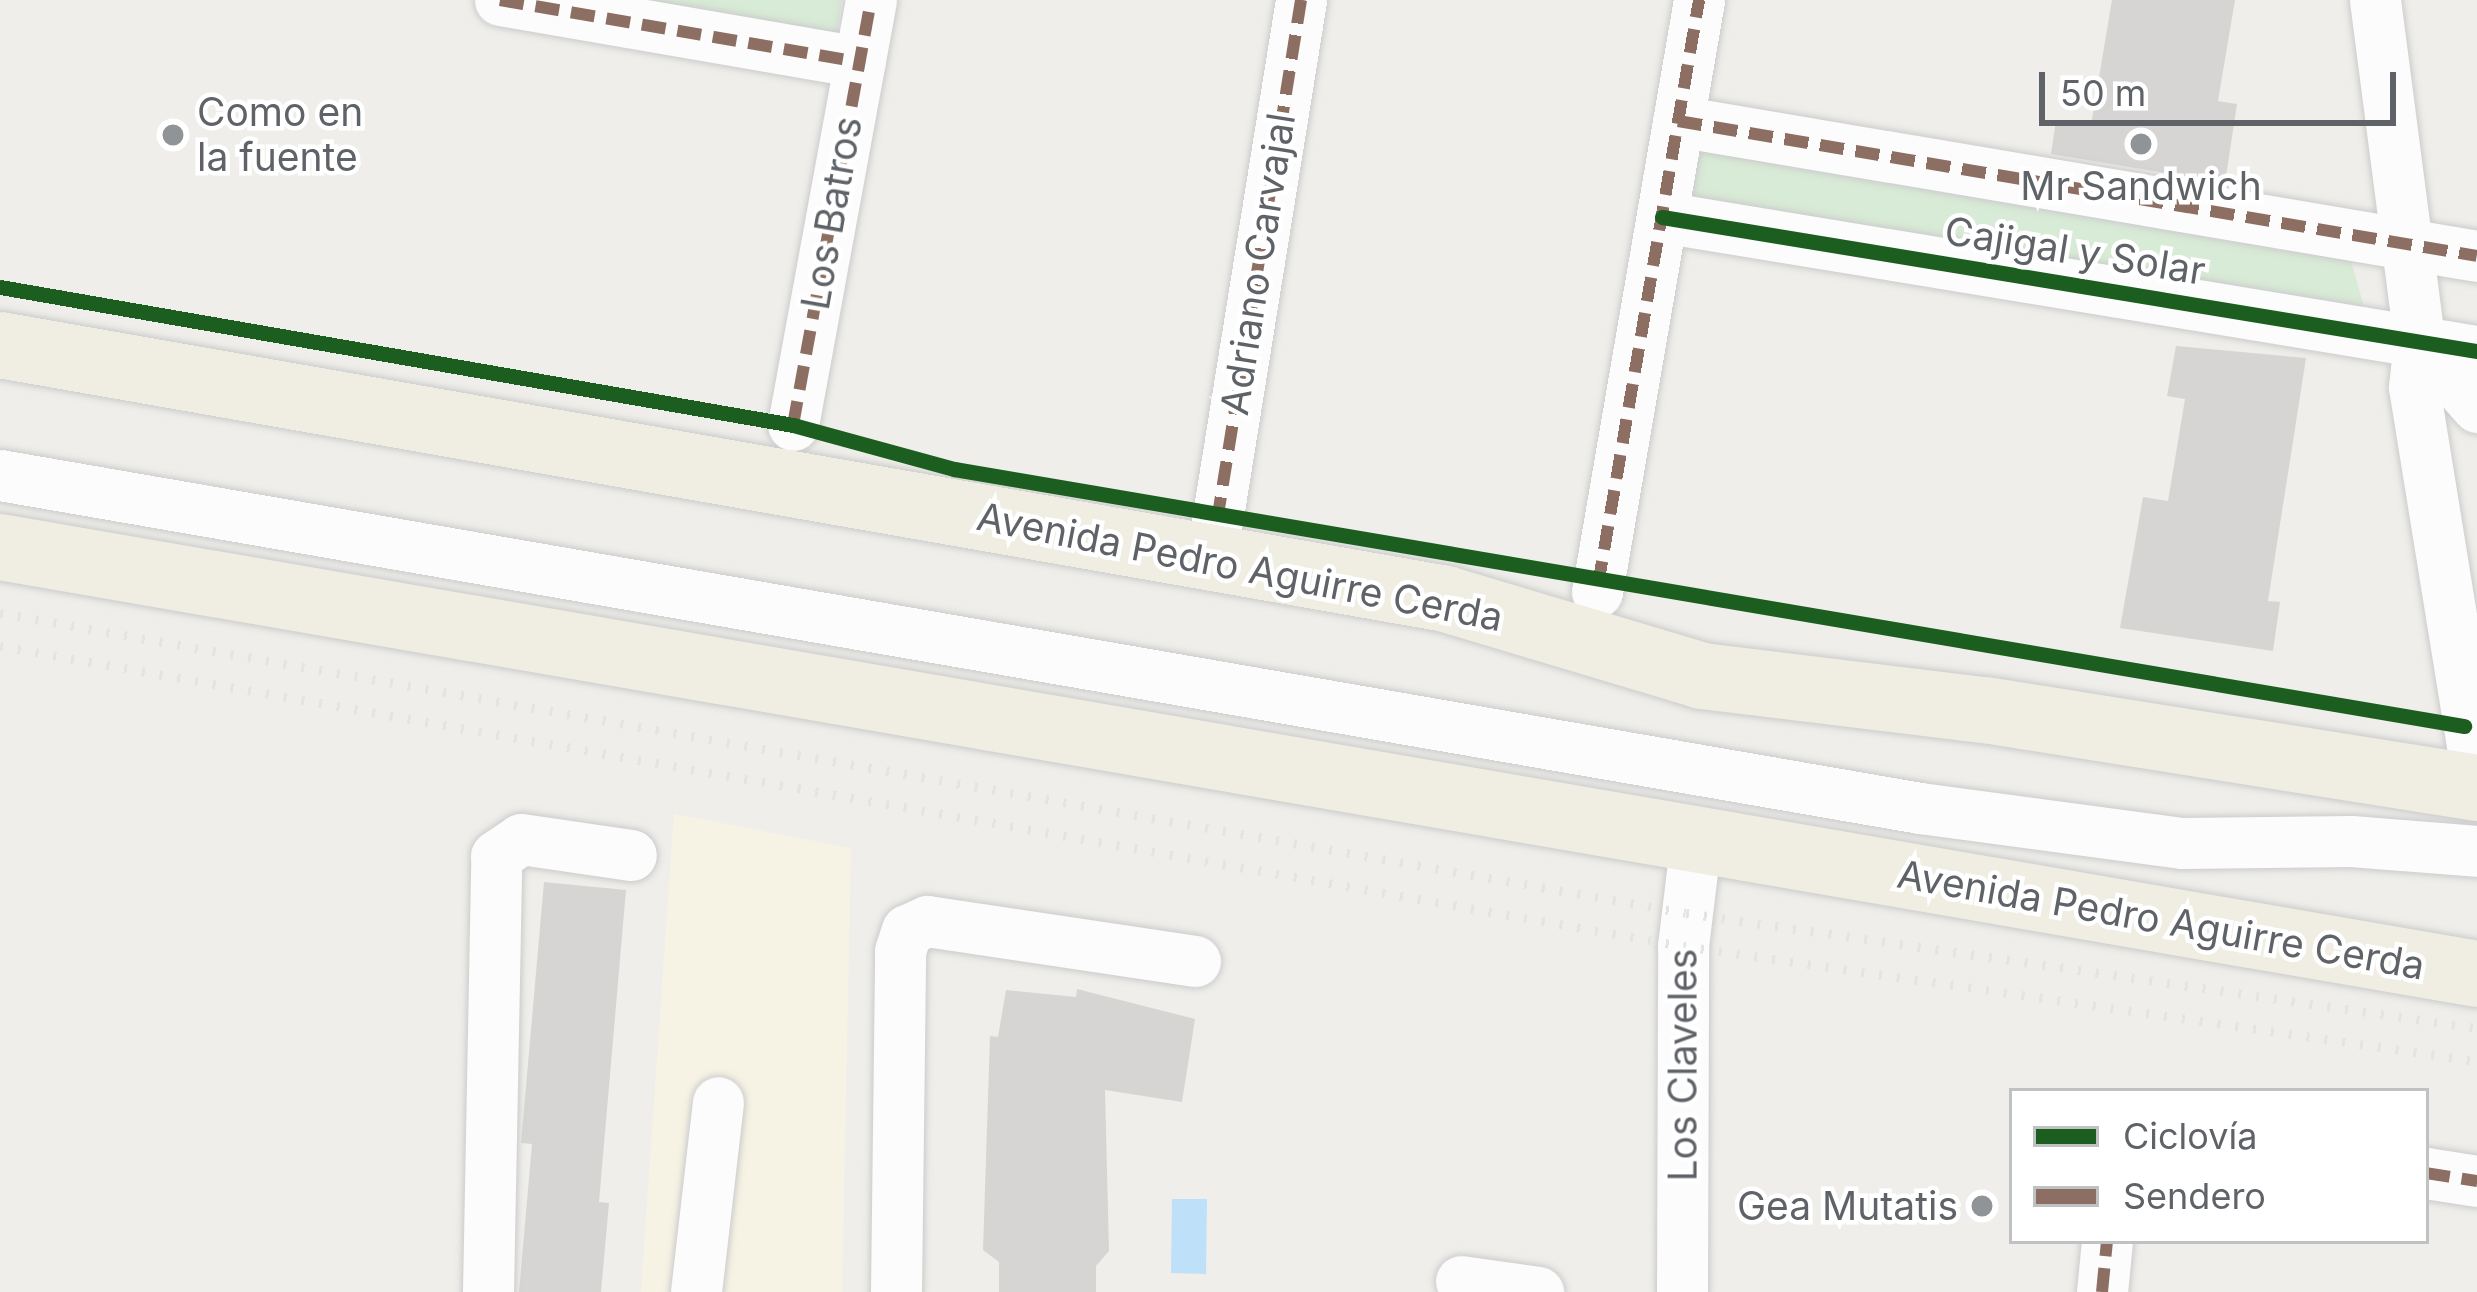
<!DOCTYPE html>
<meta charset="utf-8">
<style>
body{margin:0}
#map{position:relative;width:2477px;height:1292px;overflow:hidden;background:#efeeea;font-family:Inter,sans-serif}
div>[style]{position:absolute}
.commercial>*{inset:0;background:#f7f3e4}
.green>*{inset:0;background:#d8ebd6}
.water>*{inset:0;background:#bfe0f9}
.building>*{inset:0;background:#d6d5d3}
.roads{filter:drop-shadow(0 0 3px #cbcccc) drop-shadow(0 0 3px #cbcccc)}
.minor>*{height:51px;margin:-25.5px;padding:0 25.5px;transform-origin:25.5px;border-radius:25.5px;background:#fdfcfc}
.highway>*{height:66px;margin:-33px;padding:0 33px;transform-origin:33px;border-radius:33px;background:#f0ede3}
.rail>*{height:9px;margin-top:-4.5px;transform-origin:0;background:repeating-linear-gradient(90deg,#e4e4e4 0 3px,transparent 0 18px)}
.quiet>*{height:12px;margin-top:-6px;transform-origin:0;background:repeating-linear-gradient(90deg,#8d6e63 0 24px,transparent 0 36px)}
.cycleway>*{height:15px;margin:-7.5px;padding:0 7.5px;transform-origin:7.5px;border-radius:7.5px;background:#1b5e20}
.dots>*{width:33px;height:33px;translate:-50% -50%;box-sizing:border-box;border:6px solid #fff;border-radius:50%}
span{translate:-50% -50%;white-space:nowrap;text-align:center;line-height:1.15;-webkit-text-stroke:9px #fff;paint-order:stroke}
.poi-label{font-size:39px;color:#5f6368}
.left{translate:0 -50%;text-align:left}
.right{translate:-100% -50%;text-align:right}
.street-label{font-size:39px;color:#5f6368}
.legend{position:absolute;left:2009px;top:1088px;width:420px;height:156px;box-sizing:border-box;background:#fff;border:3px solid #bfc1c3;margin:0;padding:15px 21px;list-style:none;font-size:36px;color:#5f6368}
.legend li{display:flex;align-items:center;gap:24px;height:60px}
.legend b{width:60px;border:3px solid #bfc1c3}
.scale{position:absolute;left:2039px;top:72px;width:357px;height:54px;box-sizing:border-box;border:6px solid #5f6368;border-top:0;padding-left:15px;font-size:36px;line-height:42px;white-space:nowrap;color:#5f6368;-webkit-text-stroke:9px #fff;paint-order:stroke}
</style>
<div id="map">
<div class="commercial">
<i style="clip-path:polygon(674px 814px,851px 848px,842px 1292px,641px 1292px)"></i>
</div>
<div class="green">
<i style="clip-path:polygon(631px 0,842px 0,836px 35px)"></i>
<i style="clip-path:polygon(1701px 143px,2349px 253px,2367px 318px,1689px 198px)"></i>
</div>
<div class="water">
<i style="clip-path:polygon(1172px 1199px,1207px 1199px,1206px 1274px,1171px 1273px)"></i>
</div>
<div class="building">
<i style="clip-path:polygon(2112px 0,2235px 0,2218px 101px,2237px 104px,2225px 183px,2051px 154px,2056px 120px,2091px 125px)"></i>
<i style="clip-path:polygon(2176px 346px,2306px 358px,2268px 601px,2280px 602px,2273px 651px,2120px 628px,2143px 497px,2168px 501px,2185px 399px,2167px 396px)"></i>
<i style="clip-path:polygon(544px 882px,626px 890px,599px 1202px,609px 1203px,601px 1292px,519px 1292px,532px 1144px,521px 1143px)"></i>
<i style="clip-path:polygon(1077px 989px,1195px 1019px,1182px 1102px,1105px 1090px,1109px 1251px,1096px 1266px,1096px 1292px,999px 1292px,999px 1262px,983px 1250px,990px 1036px,998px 1037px,1006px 990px,1076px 997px)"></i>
</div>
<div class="roads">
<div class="minor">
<i style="left:500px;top:0;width:365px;rotate:9.8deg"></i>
<i style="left:2375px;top:0;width:344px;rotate:82.6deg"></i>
<i style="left:2419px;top:341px;width:46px;rotate:96.2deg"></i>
<i style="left:2414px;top:387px;width:396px;rotate:80.8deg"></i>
<i style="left:1678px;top:121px;width:810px;rotate:9.59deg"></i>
<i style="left:1662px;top:217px;width:826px;rotate:9.34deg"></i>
<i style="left:2419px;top:341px;width:88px;rotate:48.7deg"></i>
<i style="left:793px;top:425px;width:432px;rotate:-79.6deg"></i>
<i style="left:0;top:475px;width:1949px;rotate:9.84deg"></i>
<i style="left:1920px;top:808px;width:264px;rotate:7.6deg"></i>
<i style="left:2182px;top:843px;width:169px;rotate:-0.7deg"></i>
<i style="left:2351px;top:841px;width:126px;rotate:4.5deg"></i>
<i style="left:1216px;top:528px;width:535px;rotate:-80.85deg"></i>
<i style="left:1597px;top:592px;width:601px;rotate:-80.22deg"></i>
<i style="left:2426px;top:1173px;width:52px;rotate:8.9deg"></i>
<i style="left:1461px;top:1281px;width:78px;rotate:8.1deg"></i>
<i style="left:488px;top:1292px;width:436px;rotate:-88.9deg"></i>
<i style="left:496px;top:856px;width:30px;rotate:-34deg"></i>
<i style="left:521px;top:839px;width:111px;rotate:8.3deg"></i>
<i style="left:696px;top:1292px;width:191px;rotate:-83.4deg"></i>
<i style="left:896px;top:1292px;width:341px;rotate:-89.3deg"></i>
<i style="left:900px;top:951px;width:22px;rotate:-72deg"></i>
<i style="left:907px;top:930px;width:22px;rotate:-24deg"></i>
<i style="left:927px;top:921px;width:271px;rotate:8.5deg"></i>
<i style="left:1682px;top:1292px;width:346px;rotate:-89.8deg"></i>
<i style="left:1683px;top:946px;width:108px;rotate:-83.1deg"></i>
<i style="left:2102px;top:1292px;width:51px;rotate:-84.4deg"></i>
</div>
<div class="highway">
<i style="left:0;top:345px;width:1468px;rotate:9.96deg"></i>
<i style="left:1446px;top:599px;width:267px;rotate:16.7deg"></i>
<i style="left:1702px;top:676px;width:285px;rotate:6.9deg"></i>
<i style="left:1985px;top:710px;width:498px;rotate:9deg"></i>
<i style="left:0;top:547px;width:2514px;rotate:9.78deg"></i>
</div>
</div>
<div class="rail">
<i style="left:0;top:613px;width:1712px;rotate:10.09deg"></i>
<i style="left:1686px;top:913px;width:799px;rotate:8.27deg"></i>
<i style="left:0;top:646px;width:1710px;rotate:10.11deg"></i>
<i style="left:1683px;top:946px;width:802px;rotate:8.24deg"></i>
</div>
<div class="quiet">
<i style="left:500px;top:0;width:365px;rotate:9.8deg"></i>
<i style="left:1678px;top:121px;width:810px;rotate:9.59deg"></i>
<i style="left:793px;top:425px;width:432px;rotate:-79.6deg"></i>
<i style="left:1217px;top:521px;width:528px;rotate:-80.84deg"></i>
<i style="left:1598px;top:585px;width:594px;rotate:-80.2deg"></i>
<i style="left:2426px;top:1173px;width:52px;rotate:8.9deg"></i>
<i style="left:2102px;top:1292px;width:51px;rotate:-84.4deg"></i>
</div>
<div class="cycleway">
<i style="left:1662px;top:217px;width:826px;rotate:9.34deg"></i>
<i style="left:0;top:287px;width:805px;rotate:9.87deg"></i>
<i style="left:793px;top:425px;width:167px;rotate:15.3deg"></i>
<i style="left:954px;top:469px;width:1532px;rotate:9.66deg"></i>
</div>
<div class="dots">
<i style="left:173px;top:135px;background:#919496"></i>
<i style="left:2141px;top:144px;background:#919496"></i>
<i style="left:1982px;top:1206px;background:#919496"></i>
</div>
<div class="poi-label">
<span class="left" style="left:197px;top:135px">Como en<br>la fuente</span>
<span style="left:2141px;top:186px">Mr Sandwich</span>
<span class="right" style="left:1958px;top:1206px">Gea Mutatis</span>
</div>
<div class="street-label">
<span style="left:832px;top:213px;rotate:-80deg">Los Batros</span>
<span style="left:2075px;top:251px;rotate:9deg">Cajigal y Solar</span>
<span style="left:1258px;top:264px;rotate:-81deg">Adriano Carvajal</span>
<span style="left:1240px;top:567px;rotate:11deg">Avenida Pedro Aguirre Cerda</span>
<span style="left:2161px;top:920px;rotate:10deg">Avenida Pedro Aguirre Cerda</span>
<span style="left:1683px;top:1065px;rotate:-90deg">Los Claveles</span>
</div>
<ul class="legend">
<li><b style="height:15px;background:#1b5e20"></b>Ciclovía</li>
<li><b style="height:15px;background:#8d6e63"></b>Sendero</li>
</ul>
<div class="scale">50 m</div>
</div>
